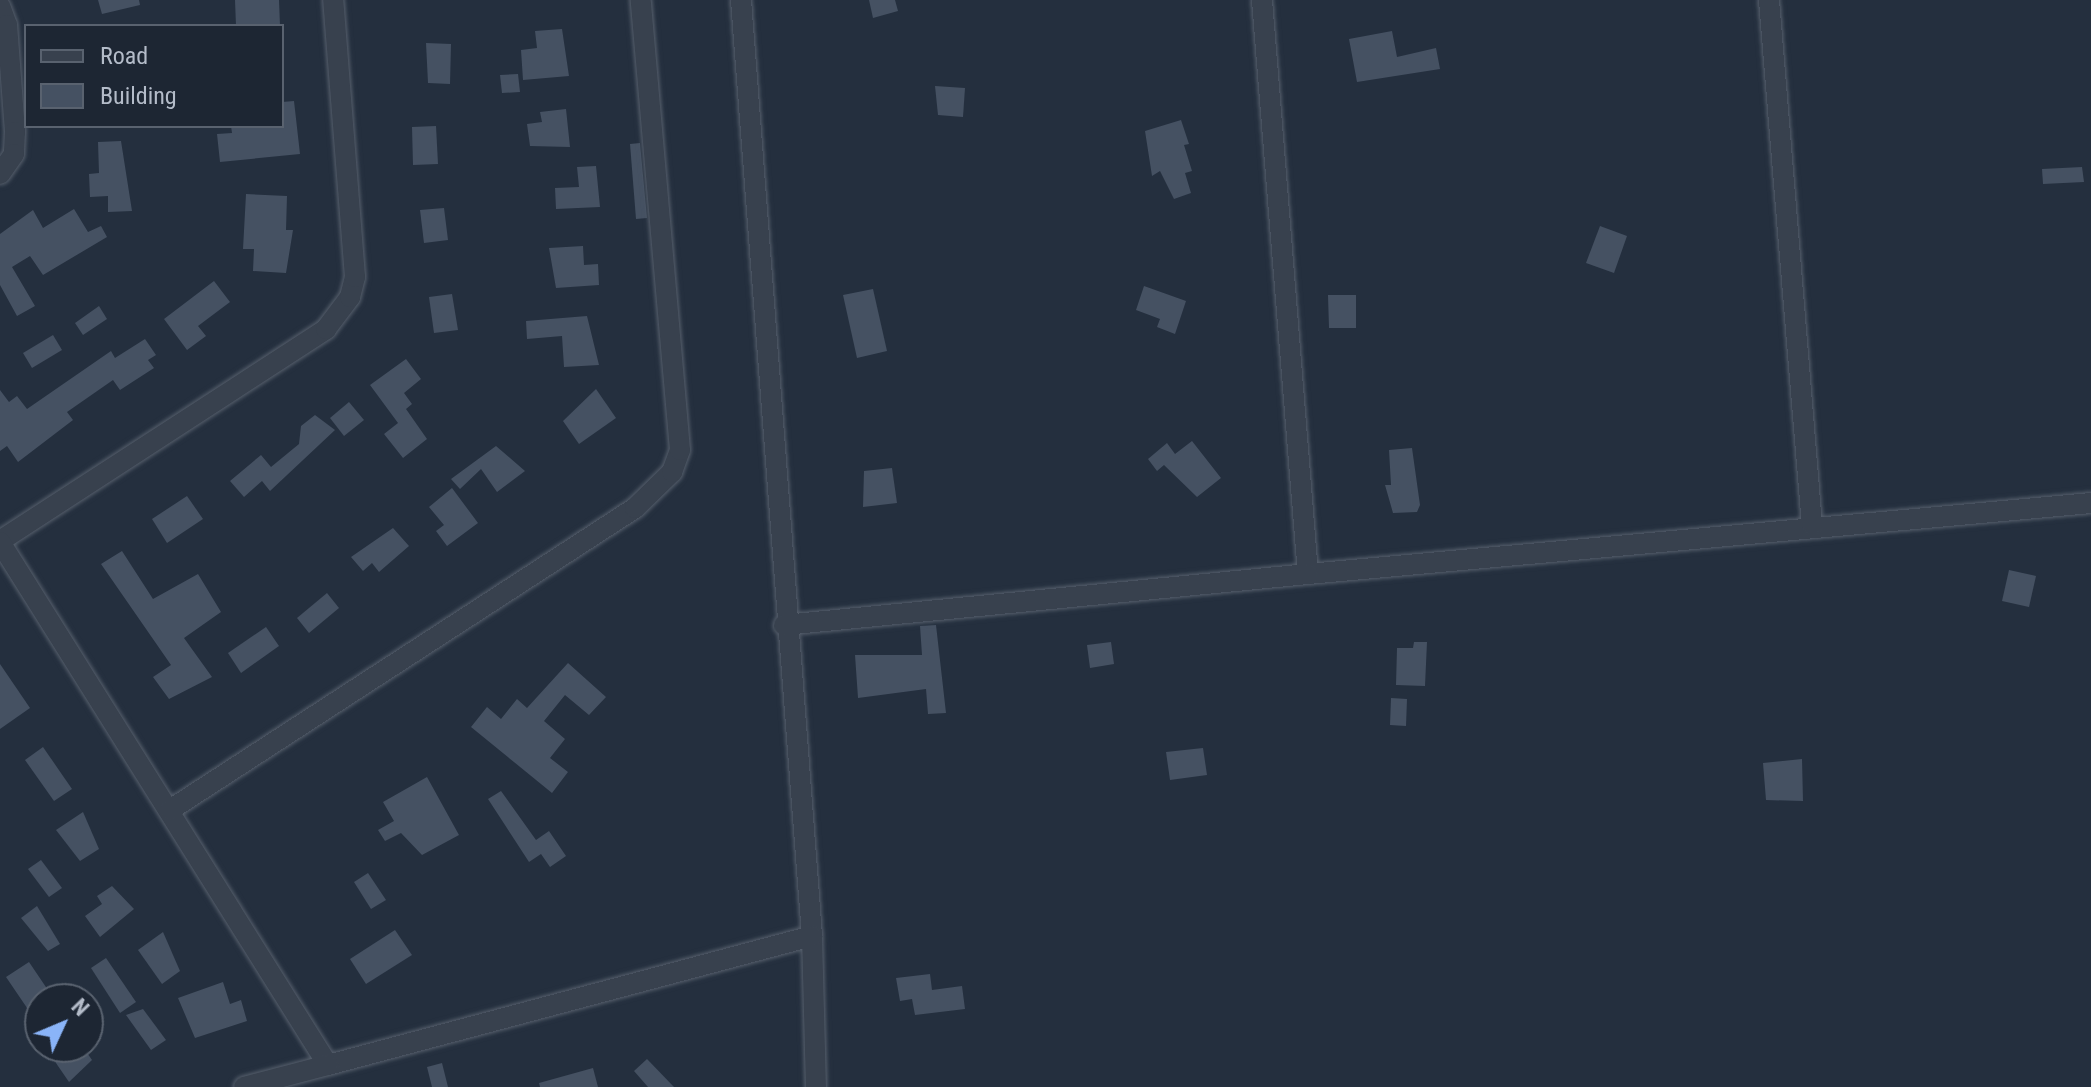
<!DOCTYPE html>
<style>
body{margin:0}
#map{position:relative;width:2091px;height:1087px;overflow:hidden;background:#242f3e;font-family:"Roboto Condensed",sans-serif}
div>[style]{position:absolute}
.building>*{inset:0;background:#455162}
.roads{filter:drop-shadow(0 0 2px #565f6c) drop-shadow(0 0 2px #565f6c)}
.minor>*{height:20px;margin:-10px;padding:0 10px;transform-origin:10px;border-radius:10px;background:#38414e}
span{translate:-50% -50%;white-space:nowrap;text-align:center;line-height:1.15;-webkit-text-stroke:8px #1d2633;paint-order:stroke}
.legend{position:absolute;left:24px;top:24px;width:260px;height:104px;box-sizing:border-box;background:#1d2633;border:2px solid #59626f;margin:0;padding:10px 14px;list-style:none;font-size:24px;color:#b4bcc9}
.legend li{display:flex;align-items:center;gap:16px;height:40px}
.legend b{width:40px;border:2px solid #59626f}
.north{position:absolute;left:24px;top:983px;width:80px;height:80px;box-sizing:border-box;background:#1d2633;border:2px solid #59626f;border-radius:50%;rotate:46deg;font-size:22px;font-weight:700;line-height:32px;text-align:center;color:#b4bcc9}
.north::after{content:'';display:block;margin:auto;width:28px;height:36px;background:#8ab4f8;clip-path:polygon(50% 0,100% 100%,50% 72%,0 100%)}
</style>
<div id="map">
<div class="building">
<i style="clip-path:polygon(98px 0,139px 0,140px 5px,102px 14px)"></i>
<i style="clip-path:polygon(235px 0,279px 0,280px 26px,236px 26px)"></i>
<i style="clip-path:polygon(869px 0,895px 0,898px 11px,873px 18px)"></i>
<i style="clip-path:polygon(562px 29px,569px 76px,523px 80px,521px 50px,537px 48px,535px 31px)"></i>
<i style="clip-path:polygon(1392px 31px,1397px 57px,1436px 48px,1440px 69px,1357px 82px,1349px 39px)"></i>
<i style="clip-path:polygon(426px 43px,451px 44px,450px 84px,428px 83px)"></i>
<i style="clip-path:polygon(518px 74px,520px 92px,502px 93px,500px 75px)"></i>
<i style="clip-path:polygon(935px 86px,965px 88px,963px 117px,938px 115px)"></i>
<i style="clip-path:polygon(294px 101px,300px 154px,220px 162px,217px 134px,232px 133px,231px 126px,282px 126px,282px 102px)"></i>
<i style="clip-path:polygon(566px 109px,570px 147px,530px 146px,527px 124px,542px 122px,540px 112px)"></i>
<i style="clip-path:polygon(1181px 120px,1189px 144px,1184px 145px,1192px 171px,1185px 173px,1191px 193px,1174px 199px,1160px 171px,1152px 176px,1145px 131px)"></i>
<i style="clip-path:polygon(436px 126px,438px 164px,413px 165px,412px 127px)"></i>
<i style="clip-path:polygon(121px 141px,132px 211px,108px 212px,108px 196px,90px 197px,89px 174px,99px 173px,98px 142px)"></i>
<i style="clip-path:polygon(640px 143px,647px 218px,636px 219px,630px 144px)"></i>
<i style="clip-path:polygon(596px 166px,600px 207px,556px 209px,555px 188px,579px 187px,577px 167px)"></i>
<i style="clip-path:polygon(2082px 167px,2084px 182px,2043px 184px,2042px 169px)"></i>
<i style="clip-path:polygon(246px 194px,287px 196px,286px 230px,293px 230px,286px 273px,253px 271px,254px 249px,243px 249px)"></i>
<i style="clip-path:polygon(444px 208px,448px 240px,424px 243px,420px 210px)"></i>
<i style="clip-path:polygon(74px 209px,88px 232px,101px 226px,107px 237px,43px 275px,30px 256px,12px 267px,35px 306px,17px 316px,0 285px,0 234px,33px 210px,43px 228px)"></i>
<i style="clip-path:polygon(1600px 226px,1627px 236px,1614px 273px,1586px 263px)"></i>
<i style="clip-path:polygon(583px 246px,584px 265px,598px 264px,599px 285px,556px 288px,549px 248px)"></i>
<i style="clip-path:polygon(214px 281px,230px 302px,198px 326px,206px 336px,187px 350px,164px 319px)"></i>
<i style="clip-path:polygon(1144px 286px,1186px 301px,1175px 334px,1157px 327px,1160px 319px,1136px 310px)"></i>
<i style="clip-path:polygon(873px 289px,887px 351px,857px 358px,843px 295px)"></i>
<i style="clip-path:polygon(452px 294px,458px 330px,434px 333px,429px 297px)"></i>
<i style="clip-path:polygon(1328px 295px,1356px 295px,1356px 328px,1329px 328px)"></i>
<i style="clip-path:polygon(99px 306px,107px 319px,83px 335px,75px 323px)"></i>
<i style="clip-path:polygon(587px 316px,599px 365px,564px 367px,562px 336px,527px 339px,526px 321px)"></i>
<i style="clip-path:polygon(53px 335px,62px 350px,32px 368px,23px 353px)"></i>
<i style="clip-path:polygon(145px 339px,156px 355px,148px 360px,154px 368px,120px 390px,113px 380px,67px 412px,73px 420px,18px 462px,7px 446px,0 451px,0 390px,9px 402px,17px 396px,27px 409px,111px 351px,115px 358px)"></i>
<i style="clip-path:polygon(406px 359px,421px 379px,404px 393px,412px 404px,406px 409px,427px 439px,403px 458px,384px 434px,398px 423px,370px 385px)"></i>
<i style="clip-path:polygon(596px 389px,616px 418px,579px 444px,563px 421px)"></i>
<i style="clip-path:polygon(349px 402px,364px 420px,344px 436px,330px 418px)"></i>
<i style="clip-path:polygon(315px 415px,335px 430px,270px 491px,262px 481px,244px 497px,230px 481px,261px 455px,271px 467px,299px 444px,301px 426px)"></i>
<i style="clip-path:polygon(1192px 441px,1221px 478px,1197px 497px,1164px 465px,1157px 471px,1148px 459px,1167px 443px,1175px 454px)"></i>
<i style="clip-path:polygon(496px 446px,525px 471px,497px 492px,481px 469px,460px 489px,451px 479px)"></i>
<i style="clip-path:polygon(1412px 448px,1420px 505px,1417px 512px,1393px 513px,1385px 485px,1391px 485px,1389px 450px)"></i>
<i style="clip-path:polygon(892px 468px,897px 503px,863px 507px,864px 471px)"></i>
<i style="clip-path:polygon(452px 488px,478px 523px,447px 546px,436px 531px,444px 525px,429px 507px)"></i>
<i style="clip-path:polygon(187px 496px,203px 519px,167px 543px,152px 519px)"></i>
<i style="clip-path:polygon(393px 528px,409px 546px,379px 572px,372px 563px,363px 571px,351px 557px)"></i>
<i style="clip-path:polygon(122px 551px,153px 599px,198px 574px,221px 612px,184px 638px,212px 677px,169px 699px,153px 677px,171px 665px,101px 564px)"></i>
<i style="clip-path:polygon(2009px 570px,2036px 576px,2029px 607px,2002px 601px)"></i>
<i style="clip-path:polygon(327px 593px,339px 608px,309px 633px,297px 618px)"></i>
<i style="clip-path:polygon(936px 625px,946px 713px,928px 714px,926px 689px,858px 698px,855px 655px,922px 655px,920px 626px)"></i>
<i style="clip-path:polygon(266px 627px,279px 646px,241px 673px,228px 653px)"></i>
<i style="clip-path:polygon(1111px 642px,1114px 664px,1090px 668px,1087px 645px)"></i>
<i style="clip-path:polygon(1414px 642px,1427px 642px,1425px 686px,1396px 685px,1397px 648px,1413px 648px)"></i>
<i style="clip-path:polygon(568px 663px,606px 697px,589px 715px,565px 695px,544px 721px,565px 739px,550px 758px,568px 772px,552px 793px,471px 727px,487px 707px,501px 719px,517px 699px,527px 708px)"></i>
<i style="clip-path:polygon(0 664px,30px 708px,0 729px)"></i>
<i style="clip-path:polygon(1391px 698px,1407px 699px,1406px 726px,1390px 725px)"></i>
<i style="clip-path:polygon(43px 747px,72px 789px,54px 801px,25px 760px)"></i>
<i style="clip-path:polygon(1203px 748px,1207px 775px,1170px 780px,1166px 752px)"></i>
<i style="clip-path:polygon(1802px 759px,1803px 801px,1766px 800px,1763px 763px)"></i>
<i style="clip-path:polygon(427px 777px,459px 835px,422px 855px,401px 833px,385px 841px,378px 830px,394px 821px,383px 802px)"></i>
<i style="clip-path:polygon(501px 791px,536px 840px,549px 831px,566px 856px,550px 867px,541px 854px,529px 862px,488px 799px)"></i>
<i style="clip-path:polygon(83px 812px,99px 849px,80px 861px,56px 830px)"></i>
<i style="clip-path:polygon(41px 860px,62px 888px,49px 897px,28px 869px)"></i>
<i style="clip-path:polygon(368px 873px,386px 900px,371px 909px,354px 882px)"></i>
<i style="clip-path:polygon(112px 886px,134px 909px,100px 937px,85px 916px,102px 904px,97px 896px)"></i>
<i style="clip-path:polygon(37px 906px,60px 944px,48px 951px,21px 918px)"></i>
<i style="clip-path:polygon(395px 930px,412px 955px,366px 984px,350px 959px)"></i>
<i style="clip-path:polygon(163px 932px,180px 971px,162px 984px,138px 950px)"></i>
<i style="clip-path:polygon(106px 958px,136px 1002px,120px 1013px,91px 968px)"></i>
<i style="clip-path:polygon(29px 962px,54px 999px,40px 999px,40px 1027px,6px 977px)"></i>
<i style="clip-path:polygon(930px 974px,932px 990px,962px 986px,965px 1009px,915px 1015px,912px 999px,900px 1001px,896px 978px)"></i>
<i style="clip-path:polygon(223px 982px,230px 1004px,241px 1000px,247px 1021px,195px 1038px,178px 998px)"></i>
<i style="clip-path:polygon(143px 1009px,166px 1040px,151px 1050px,126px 1015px)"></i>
<i style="clip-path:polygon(45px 1047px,83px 1047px,92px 1060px,69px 1082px)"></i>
<i style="clip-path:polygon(647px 1059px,674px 1087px,648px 1087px,634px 1071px)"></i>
<i style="clip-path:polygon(442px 1063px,448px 1087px,432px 1087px,427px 1067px)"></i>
<i style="clip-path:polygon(593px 1068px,598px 1087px,540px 1087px,539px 1083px)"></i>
</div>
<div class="roads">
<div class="minor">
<i style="left:741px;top:0;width:939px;rotate:85.66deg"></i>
<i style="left:812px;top:936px;width:151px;rotate:88.5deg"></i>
<i style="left:1262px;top:0;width:576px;rotate:85.42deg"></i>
<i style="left:1308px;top:574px;width:786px;rotate:-5.18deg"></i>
<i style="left:1769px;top:0;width:527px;rotate:85.32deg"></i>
<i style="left:0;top:6px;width:20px;rotate:70deg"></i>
<i style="left:7px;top:25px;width:107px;rotate:85.7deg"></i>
<i style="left:15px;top:132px;width:22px;rotate:93deg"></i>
<i style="left:14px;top:154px;width:24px;rotate:125deg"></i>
<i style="left:0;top:541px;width:389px;rotate:-33deg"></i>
<i style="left:326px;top:329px;width:40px;rotate:-53deg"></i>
<i style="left:350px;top:297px;width:21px;rotate:-76deg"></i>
<i style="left:355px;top:277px;width:278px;rotate:-94.5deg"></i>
<i style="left:0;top:542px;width:617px;rotate:57.91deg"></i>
<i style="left:328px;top:1065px;width:501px;rotate:-14.92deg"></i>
<i style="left:784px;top:625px;width:526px;rotate:-5.56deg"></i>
<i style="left:170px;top:810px;width:554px;rotate:-33deg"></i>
<i style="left:635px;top:508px;width:52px;rotate:-44.2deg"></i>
<i style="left:672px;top:472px;width:23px;rotate:-70deg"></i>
<i style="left:680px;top:450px;width:452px;rotate:-95deg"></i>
<i style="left:244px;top:1087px;width:87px;rotate:-14.7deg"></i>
</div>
</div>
<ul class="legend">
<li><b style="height:10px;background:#38414e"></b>Road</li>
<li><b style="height:22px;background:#455162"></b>Building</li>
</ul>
<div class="north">N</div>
</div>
